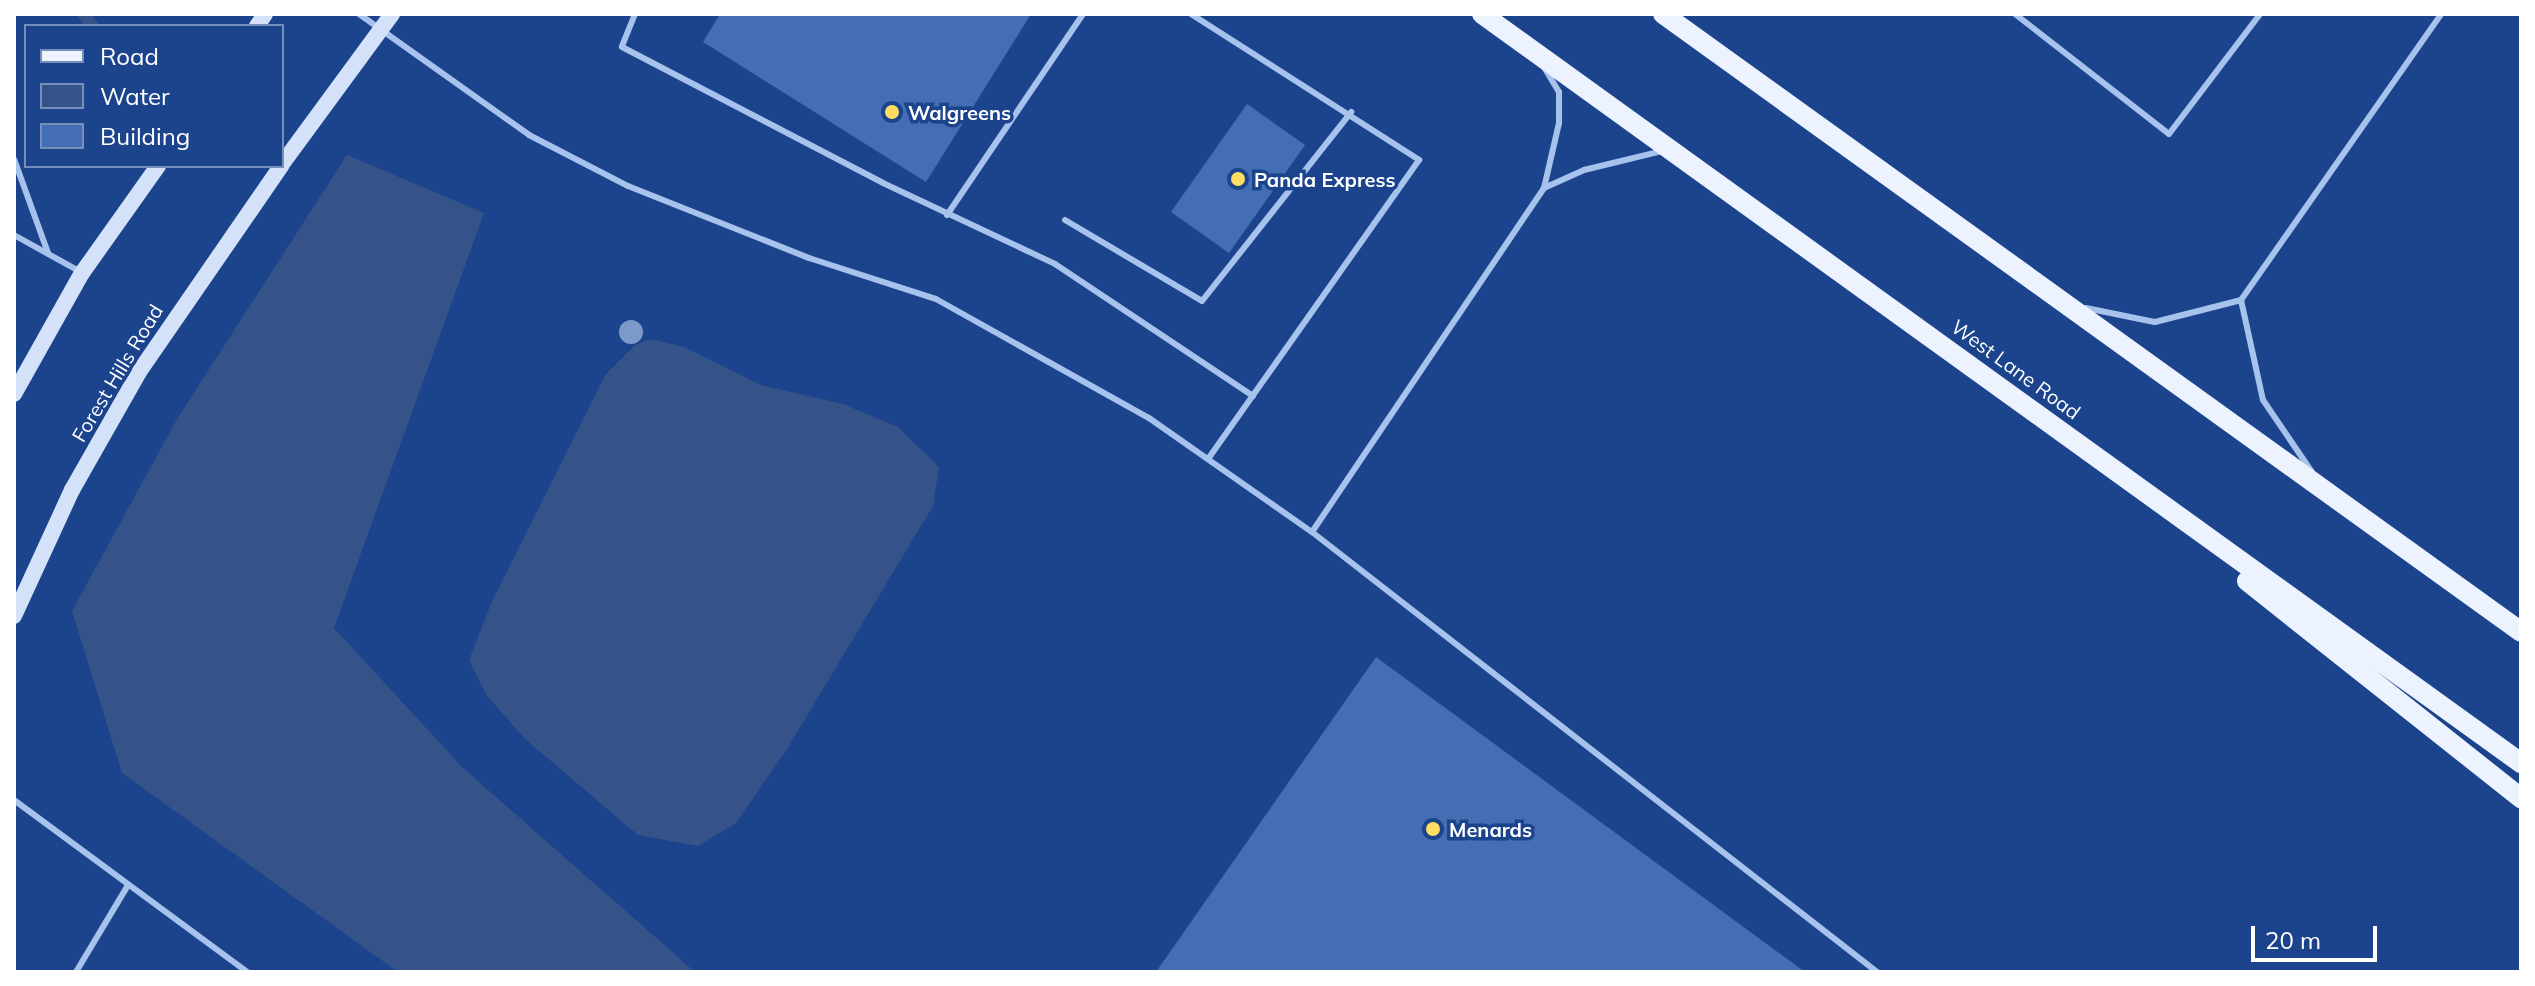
<!DOCTYPE html>
<style>
body{margin:0}
#map{position:relative;width:2535px;height:986px;overflow:hidden;background:#1b448c;font-family:Mulish,sans-serif}
div>[style]{position:absolute}
.water>*{inset:0;background:#355388}
.stream>*{height:12px;margin:-6px;padding:0 6px;transform-origin:6px;border-radius:6px;background:#355388}
.building>*{inset:0;background:#446eb4}
.lane>*{height:6px;margin:-3px;padding:0 3px;transform-origin:3px;border-radius:3px;background:#a6c2ed}
.secondary>*{height:16px;margin:-8px;padding:0 8px;transform-origin:8px;border-radius:8px;background:#d3e1f9}
.primary>*{height:20px;margin:-10px;padding:0 10px;transform-origin:10px;border-radius:10px;background:#edf2ff}
.trees>*{width:24px;height:24px;margin:-12px;border-radius:50%;background:#7c99c8}
.dots>*{width:22px;height:22px;translate:-50% -50%;box-sizing:border-box;border:4px solid #1b448c;border-radius:50%}
span{translate:-50% -50%;white-space:nowrap;text-align:center;line-height:1.15;-webkit-text-stroke:7px #1b448c;paint-order:stroke}
.poi-label{font-size:20px;color:#fff;font-weight:700}
.left{translate:0 -50%;text-align:left}
.street-label{font-size:20px;color:#fff}
.frame{position:absolute;inset:0;border:16px solid #fff;pointer-events:none}
.legend{position:absolute;left:24px;top:24px;width:260px;height:144px;box-sizing:border-box;background:#1b448c;border:2px solid #768fba;margin:0;padding:10px 14px;list-style:none;font-size:24px;color:#fff}
.legend li{display:flex;align-items:center;gap:16px;height:40px}
.legend b{width:40px;border:2px solid #768fba}
.scale{position:absolute;left:2251px;top:926px;width:126px;height:36px;box-sizing:border-box;border:4px solid #fff;border-top:0;padding-left:10px;font-size:24px;line-height:28px;white-space:nowrap;color:#fff;-webkit-text-stroke:6px #1b448c;paint-order:stroke}
</style>
<div id="map">
<div class="water">
<i style="clip-path:polygon(347px 155px,484px 213px,334px 628px,463px 768px,695px 972px,398px 972px,122px 773px,72px 611px,177px 419px)"></i>
<i style="clip-path:polygon(651px 339px,684px 347px,761px 385px,843px 404px,898px 427px,939px 467px,933px 506px,787px 749px,736px 823px,698px 846px,638px 835px,525px 739px,487px 696px,469px 660px,492px 601px,605px 375px,635px 345px)"></i>
</div>
<div class="stream">
<i style="left:83px;top:14px;width:16px;rotate:50deg"></i>
</div>
<div class="building">
<i style="clip-path:polygon(720px 14px,1031px 14px,926px 182px,703px 42px)"></i>
<i style="clip-path:polygon(1247px 104px,1305px 145px,1229px 253px,1171px 212px)"></i>
<i style="clip-path:polygon(1376px 657px,1805px 972px,1156px 972px)"></i>
</div>
<div class="lane">
<i style="left:359px;top:14px;width:209px;rotate:35.4deg"></i>
<i style="left:529px;top:135px;width:111px;rotate:27.3deg"></i>
<i style="left:628px;top:186px;width:195px;rotate:21.7deg"></i>
<i style="left:809px;top:258px;width:133px;rotate:17.9deg"></i>
<i style="left:936px;top:299px;width:244px;rotate:29.2deg"></i>
<i style="left:1149px;top:418px;width:199px;rotate:35deg"></i>
<i style="left:1312px;top:532px;width:716px;rotate:37.91deg"></i>
<i style="left:635px;top:14px;width:35px;rotate:112deg"></i>
<i style="left:622px;top:47px;width:294px;rotate:27.5deg"></i>
<i style="left:883px;top:183px;width:190px;rotate:25.2deg"></i>
<i style="left:1055px;top:264px;width:238px;rotate:33.7deg"></i>
<i style="left:1191px;top:14px;width:271px;rotate:32.6deg"></i>
<i style="left:1419px;top:160px;width:366px;rotate:125.2deg"></i>
<i style="left:2015px;top:14px;width:195px;rotate:37.9deg"></i>
<i style="left:2169px;top:134px;width:151px;rotate:-52.8deg"></i>
<i style="left:14px;top:159px;width:100px;rotate:70.1deg"></i>
<i style="left:1544px;top:188px;width:44px;rotate:-24.2deg"></i>
<i style="left:1584px;top:170px;width:80px;rotate:-13.7deg"></i>
<i style="left:947px;top:215px;width:243px;rotate:-55.9deg"></i>
<i style="left:1065px;top:220px;width:159px;rotate:30.6deg"></i>
<i style="left:1202px;top:301px;width:241px;rotate:-51.7deg"></i>
<i style="left:14px;top:235px;width:74px;rotate:29deg"></i>
<i style="left:2241px;top:300px;width:349px;rotate:-55deg"></i>
<i style="left:2086px;top:308px;width:70px;rotate:11.5deg"></i>
<i style="left:2155px;top:322px;width:89px;rotate:-14.3deg"></i>
<i style="left:2241px;top:300px;width:102px;rotate:77.6deg"></i>
<i style="left:2263px;top:400px;width:87px;rotate:55.8deg"></i>
<i style="left:1312px;top:532px;width:415px;rotate:-56deg"></i>
<i style="left:1544px;top:188px;width:67px;rotate:-77deg"></i>
<i style="left:1559px;top:123px;width:31px;rotate:-90deg"></i>
<i style="left:1559px;top:92px;width:27px;rotate:-121deg"></i>
<i style="left:14px;top:800px;width:290px;rotate:36.4deg"></i>
<i style="left:76px;top:972px;width:101px;rotate:-59.1deg"></i>
</div>
<div class="secondary">
<i style="left:257px;top:26px;width:14px;rotate:-56deg"></i>
<i style="left:282px;top:164px;width:186px;rotate:-53.7deg"></i>
<i style="left:14px;top:394px;width:139px;rotate:-60.7deg"></i>
<i style="left:82px;top:273px;width:131px;rotate:-54.6deg"></i>
<i style="left:14px;top:616px;width:139px;rotate:-65.3deg"></i>
<i style="left:72px;top:490px;width:136px;rotate:-60.4deg"></i>
<i style="left:139px;top:372px;width:250px;rotate:-55.4deg"></i>
</div>
<div class="primary">
<i style="left:1482px;top:14px;width:1281px;rotate:35.79deg"></i>
<i style="left:1663px;top:14px;width:1057px;rotate:35.76deg"></i>
<i style="left:2247px;top:581px;width:350px;rotate:38.4deg"></i>
</div>
<div class="trees">
<i style="left:631px;top:332px"></i>
</div>
<div class="dots">
<i style="left:892px;top:112px;background:#ffdc63"></i>
<i style="left:1238px;top:179px;background:#ffdc63"></i>
<i style="left:1433px;top:829px;background:#ffdc63"></i>
</div>
<div class="poi-label">
<span class="left" style="left:908px;top:112px">Walgreens</span>
<span class="left" style="left:1254px;top:179px">Panda Express</span>
<span class="left" style="left:1449px;top:829px">Menards</span>
</div>
<div class="street-label">
<span style="left:2016px;top:369px;rotate:36deg">West Lane Road</span>
<span style="left:117px;top:373px;rotate:-59deg">Forest Hills Road</span>
</div>
<div class="frame"></div>
<ul class="legend">
<li><b style="height:10px;background:#edf2ff"></b>Road</li>
<li><b style="height:22px;background:#355388"></b>Water</li>
<li><b style="height:22px;background:#446eb4"></b>Building</li>
</ul>
<div class="scale">20 m</div>
</div>
